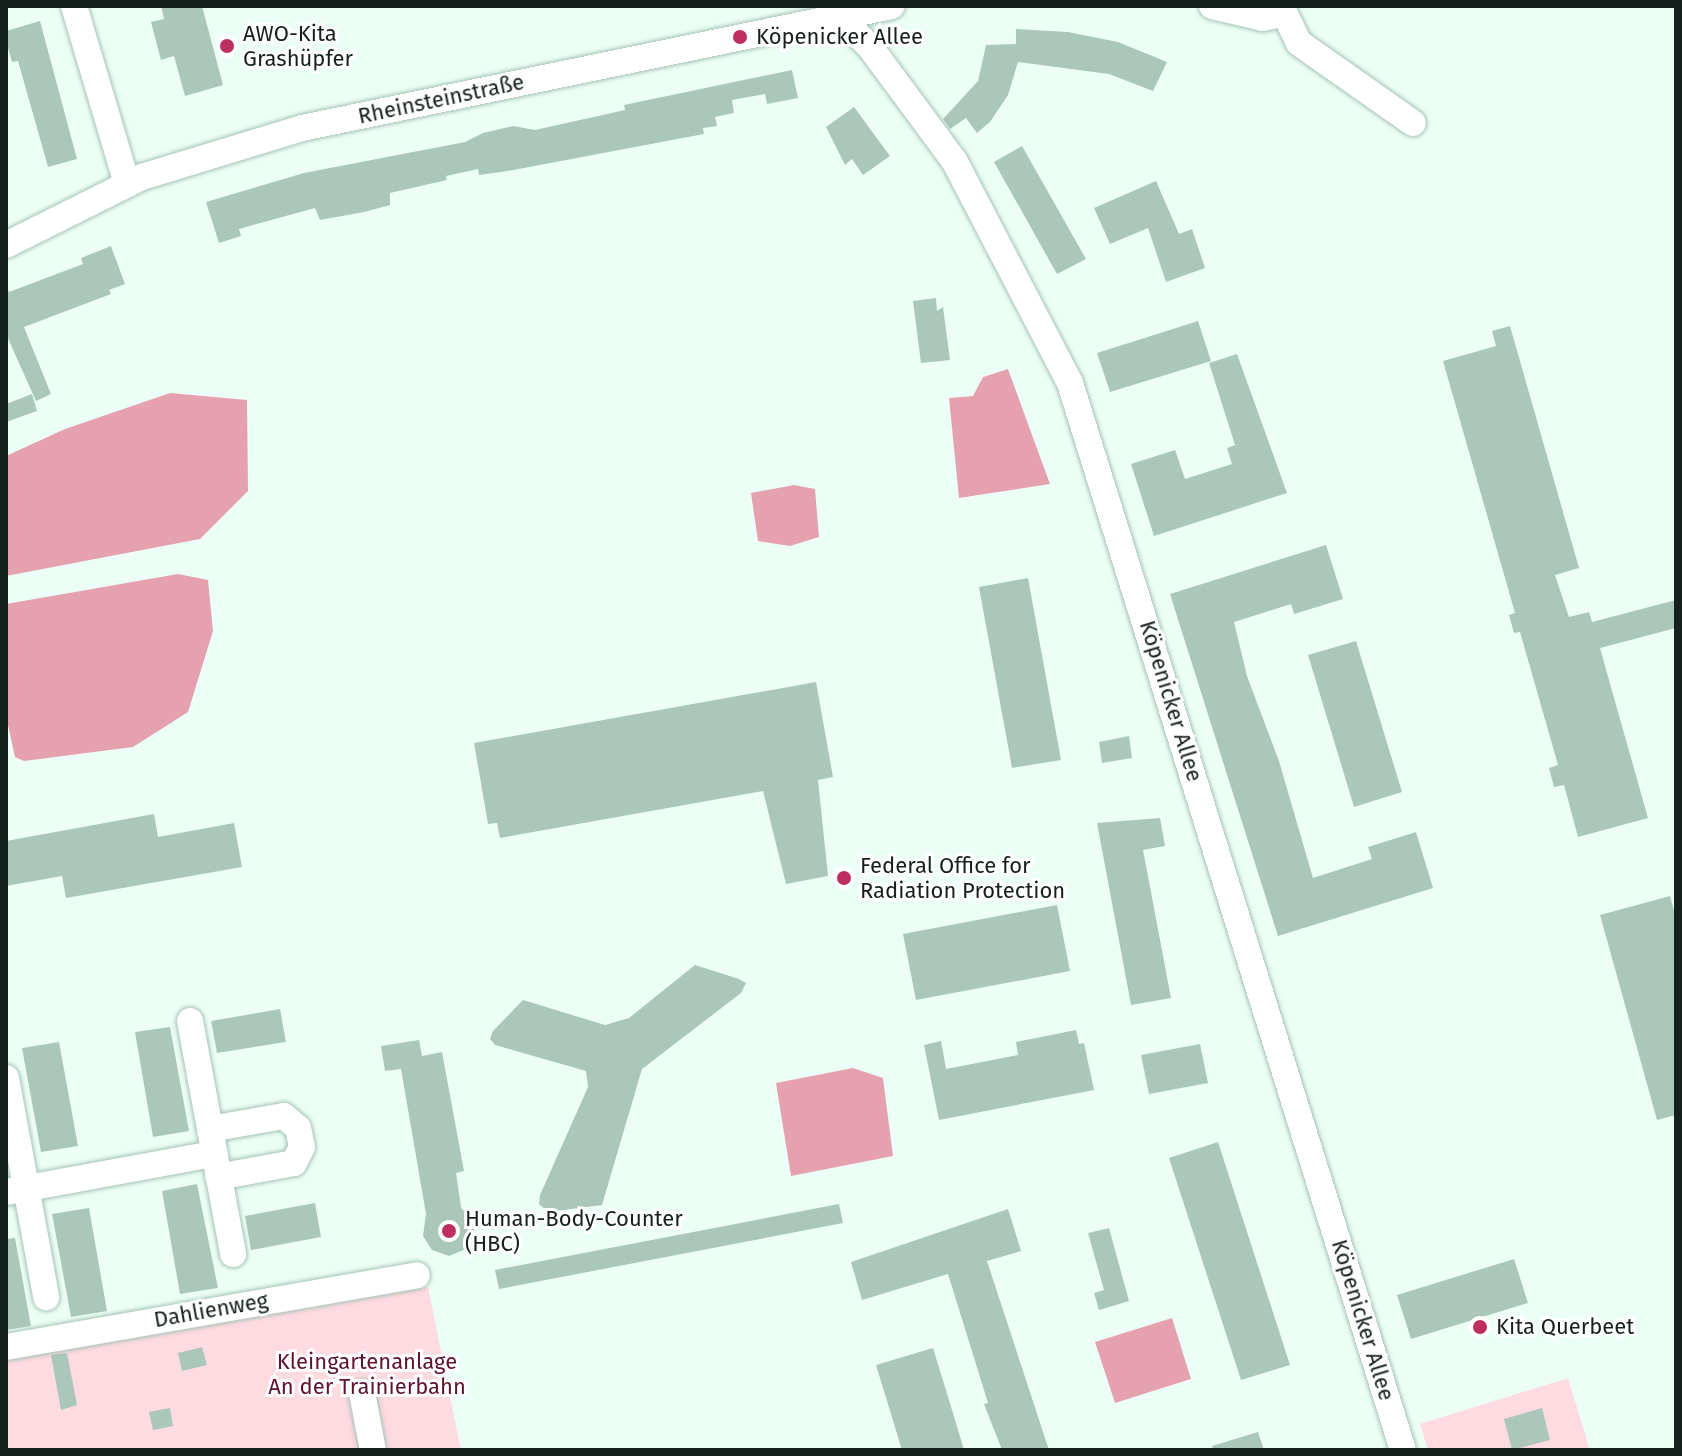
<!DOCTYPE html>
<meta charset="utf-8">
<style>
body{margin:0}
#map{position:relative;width:1682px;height:1456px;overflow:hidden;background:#ecfff6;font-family:"Fira Sans",sans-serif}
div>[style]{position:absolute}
.green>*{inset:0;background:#fedae1}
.water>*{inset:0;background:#e5a1b0}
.building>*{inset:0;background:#aac7ba}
.roads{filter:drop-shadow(0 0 2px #a6c3b6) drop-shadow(0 0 2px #a6c3b6)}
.minor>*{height:26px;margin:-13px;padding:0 13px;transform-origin:13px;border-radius:13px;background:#fff}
.dots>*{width:22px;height:22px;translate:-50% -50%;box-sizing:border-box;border:4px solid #fff;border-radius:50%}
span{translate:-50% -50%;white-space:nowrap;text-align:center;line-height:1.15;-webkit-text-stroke:6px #fff;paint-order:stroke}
.poi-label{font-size:22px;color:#16211d}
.left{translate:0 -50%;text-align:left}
.street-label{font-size:22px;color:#16211d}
.park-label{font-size:22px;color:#60122e}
.frame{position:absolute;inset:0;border:8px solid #16211d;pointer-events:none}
</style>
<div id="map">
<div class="green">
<i style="clip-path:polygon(428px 1287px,461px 1450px,6px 1450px,6px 1359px)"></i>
<i style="clip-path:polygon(1568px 1378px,1590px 1450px,1428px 1450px,1420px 1424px)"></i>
</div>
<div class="water">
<i style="clip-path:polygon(1008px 369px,1050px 484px,959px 498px,949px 398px,973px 396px,983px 377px)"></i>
<i style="clip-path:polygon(170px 393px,247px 400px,248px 491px,200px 539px,6px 576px,6px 456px,65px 429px)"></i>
<i style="clip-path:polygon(794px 485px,815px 489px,819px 537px,790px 546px,758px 541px,751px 493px)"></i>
<i style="clip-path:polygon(178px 574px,208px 580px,213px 631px,188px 712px,133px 747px,24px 761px,15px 757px,6px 716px,6px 604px)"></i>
<i style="clip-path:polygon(853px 1068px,883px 1078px,893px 1156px,791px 1176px,776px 1083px)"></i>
<i style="clip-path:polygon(1172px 1318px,1191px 1379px,1115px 1403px,1095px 1342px)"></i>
</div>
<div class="building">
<i style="clip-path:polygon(161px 6px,202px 6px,223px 85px,185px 96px,174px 56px,161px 60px,151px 22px,164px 19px)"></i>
<i style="clip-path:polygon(40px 21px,77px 159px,48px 167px,18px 61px,12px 62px,6px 41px,6px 31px)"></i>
<i style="clip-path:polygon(1016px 29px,1068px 32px,1118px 42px,1167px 62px,1153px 91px,1109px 74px,1018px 62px,1008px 95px,990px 122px,977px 133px,966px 118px,950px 129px,943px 119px,978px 81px,986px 45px,1016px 44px)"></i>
<i style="clip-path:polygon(792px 70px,798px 98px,767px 104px,765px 94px,732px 100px,734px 113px,715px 117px,717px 126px,703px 128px,704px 134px,508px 171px,479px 175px,478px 169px,446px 176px,447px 180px,390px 193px,390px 205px,364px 212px,320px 220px,315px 208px,239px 229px,241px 236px,219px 243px,206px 202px,304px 173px,465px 142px,483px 133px,513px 126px,535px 130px,625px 110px,624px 105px)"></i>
<i style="clip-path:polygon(854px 107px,890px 156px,863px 175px,852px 159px,845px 165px,826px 127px)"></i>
<i style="clip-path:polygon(1022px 146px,1086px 259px,1057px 274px,994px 162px)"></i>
<i style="clip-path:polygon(1156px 181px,1179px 234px,1192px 229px,1205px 268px,1166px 282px,1148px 228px,1110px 244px,1094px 208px)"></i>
<i style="clip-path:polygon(111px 246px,125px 284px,109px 290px,111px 294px,24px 327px,51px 394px,36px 401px,6px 334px,6px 286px,9px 292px,83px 264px,81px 258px)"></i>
<i style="clip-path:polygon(936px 298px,937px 311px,943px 307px,950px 360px,921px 363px,913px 301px)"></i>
<i style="clip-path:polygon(1198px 321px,1211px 361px,1110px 392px,1097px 353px)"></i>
<i style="clip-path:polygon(1510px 326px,1579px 568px,1555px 575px,1569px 617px,1589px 612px,1592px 622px,1676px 600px,1676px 628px,1600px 648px,1648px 818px,1578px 837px,1564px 785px,1554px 787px,1549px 768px,1558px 765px,1520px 632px,1514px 633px,1509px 615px,1515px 613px,1443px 361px,1496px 346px,1492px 331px)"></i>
<i style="clip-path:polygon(1237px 354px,1287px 493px,1154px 536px,1131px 464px,1175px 450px,1185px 479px,1232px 464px,1227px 448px,1235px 445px,1209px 363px)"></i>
<i style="clip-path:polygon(32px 394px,37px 411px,6px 422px,6px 404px)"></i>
<i style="clip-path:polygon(1326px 545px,1343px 599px,1294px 614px,1291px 604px,1234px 622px,1247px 676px,1279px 761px,1313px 878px,1372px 859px,1368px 847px,1416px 832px,1433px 888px,1278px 936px,1170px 594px)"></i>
<i style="clip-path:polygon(1028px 578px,1061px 760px,1012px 768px,979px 587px)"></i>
<i style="clip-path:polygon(1356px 641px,1402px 792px,1354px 807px,1308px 655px)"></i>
<i style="clip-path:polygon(816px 682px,833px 777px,818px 780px,828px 876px,786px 884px,763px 791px,500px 838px,497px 823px,488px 824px,474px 743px)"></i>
<i style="clip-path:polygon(1129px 736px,1132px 758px,1102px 763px,1099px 742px)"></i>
<i style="clip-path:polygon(154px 814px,158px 837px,234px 823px,242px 867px,66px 898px,62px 876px,6px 886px,6px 841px)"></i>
<i style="clip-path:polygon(1160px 818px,1165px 846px,1143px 850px,1171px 998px,1131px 1005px,1097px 823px)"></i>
<i style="clip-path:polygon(1670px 896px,1676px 918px,1676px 1115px,1657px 1120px,1600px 915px)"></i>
<i style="clip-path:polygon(1057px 905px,1070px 971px,916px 1000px,903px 934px)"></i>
<i style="clip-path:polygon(695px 965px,739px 979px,746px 983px,741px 993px,642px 1069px,602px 1205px,548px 1212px,539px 1204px,540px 1195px,588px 1087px,586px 1071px,495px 1045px,490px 1039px,493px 1031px,523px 1000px,605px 1025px,629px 1018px)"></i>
<i style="clip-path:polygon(280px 1009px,286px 1042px,217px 1053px,211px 1021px)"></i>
<i style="clip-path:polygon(170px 1027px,189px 1131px,153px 1137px,135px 1032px)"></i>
<i style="clip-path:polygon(1076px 1030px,1079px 1044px,1084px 1043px,1094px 1090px,939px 1120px,924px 1045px,941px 1041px,946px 1069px,1018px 1055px,1016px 1042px)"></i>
<i style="clip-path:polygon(419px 1040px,422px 1056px,442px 1052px,464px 1171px,456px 1173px,461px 1207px,475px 1227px,466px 1249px,449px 1256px,432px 1250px,423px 1236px,426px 1214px,401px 1069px,385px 1071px,381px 1046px)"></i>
<i style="clip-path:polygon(59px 1042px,78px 1146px,41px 1152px,22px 1048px)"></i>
<i style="clip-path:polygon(1200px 1044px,1208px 1083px,1149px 1094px,1141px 1055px)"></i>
<i style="clip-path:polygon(1218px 1142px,1290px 1365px,1241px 1380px,1169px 1158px)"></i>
<i style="clip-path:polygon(197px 1184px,218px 1288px,180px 1294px,162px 1191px)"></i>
<i style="clip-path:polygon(315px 1203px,321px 1237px,251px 1250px,245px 1216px)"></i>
<i style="clip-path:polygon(839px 1204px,843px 1223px,499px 1289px,495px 1270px)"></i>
<i style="clip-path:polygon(89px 1208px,107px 1311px,71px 1317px,52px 1214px)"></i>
<i style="clip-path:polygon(1008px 1209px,1021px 1251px,987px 1261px,1049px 1450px,1002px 1450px,984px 1404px,988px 1403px,948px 1274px,862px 1300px,851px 1262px)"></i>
<i style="clip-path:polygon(1109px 1228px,1129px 1301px,1099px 1310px,1094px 1293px,1104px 1290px,1088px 1233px)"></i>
<i style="clip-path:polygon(15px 1238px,31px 1326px,6px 1330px,6px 1239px)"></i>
<i style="clip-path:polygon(1514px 1259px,1528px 1303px,1411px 1339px,1397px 1295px)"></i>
<i style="clip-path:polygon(202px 1347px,207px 1365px,182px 1371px,178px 1353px)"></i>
<i style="clip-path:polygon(933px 1348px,956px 1423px,964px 1450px,902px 1450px,876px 1365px)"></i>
<i style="clip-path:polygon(67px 1353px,77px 1405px,61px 1410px,51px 1355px)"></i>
<i style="clip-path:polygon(170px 1408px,173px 1426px,153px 1430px,149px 1412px)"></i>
<i style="clip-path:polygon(1542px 1408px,1550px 1440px,1512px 1450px,1504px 1419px)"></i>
<i style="clip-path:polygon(1258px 1432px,1264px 1450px,1213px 1450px,1212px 1446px)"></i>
</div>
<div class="roads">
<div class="minor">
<i style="left:74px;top:6px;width:186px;rotate:73.4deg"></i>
<i style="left:828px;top:6px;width:59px;rotate:44.3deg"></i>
<i style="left:870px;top:47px;width:143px;rotate:53.5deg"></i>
<i style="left:955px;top:162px;width:249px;rotate:62.5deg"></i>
<i style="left:1070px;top:383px;width:1118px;rotate:72.67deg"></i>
<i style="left:1212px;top:6px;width:52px;rotate:13.2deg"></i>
<i style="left:1263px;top:18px;width:19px;rotate:-12deg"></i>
<i style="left:1281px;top:6px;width:41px;rotate:64.1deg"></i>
<i style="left:1299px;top:43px;width:139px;rotate:35.1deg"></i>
<i style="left:6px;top:245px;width:152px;rotate:-26.6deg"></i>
<i style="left:142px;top:177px;width:167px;rotate:-17deg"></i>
<i style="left:302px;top:128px;width:602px;rotate:-11.68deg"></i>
<i style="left:190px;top:1021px;width:237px;rotate:79.5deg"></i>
<i style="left:6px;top:1078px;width:223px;rotate:79.6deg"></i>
<i style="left:210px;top:1129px;width:75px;rotate:-10deg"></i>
<i style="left:284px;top:1116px;width:18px;rotate:41deg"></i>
<i style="left:298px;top:1128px;width:19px;rotate:78deg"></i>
<i style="left:302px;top:1147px;width:18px;rotate:117deg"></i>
<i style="left:294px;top:1163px;width:77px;rotate:169.6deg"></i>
<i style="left:6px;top:1192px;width:211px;rotate:-10.4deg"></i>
<i style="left:6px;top:1347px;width:417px;rotate:-9.9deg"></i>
<i style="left:362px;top:1393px;width:58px;rotate:79.1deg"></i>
</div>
</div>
<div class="dots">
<i style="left:740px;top:37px;background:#bd2f60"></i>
<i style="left:227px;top:46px;background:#bd2f60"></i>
<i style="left:844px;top:878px;background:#bd2f60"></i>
<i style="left:449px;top:1231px;background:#bd2f60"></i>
<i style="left:1480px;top:1327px;background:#bd2f60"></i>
</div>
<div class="poi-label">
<span class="left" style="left:243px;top:46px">AWO-Kita<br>Grashüpfer</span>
<span class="left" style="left:756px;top:37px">Köpenicker Allee</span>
<span class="left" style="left:860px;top:878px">Federal Office for<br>Radiation Protection</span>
<span class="left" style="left:465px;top:1231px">Human-Body-Counter<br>(HBC)</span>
<span class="left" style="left:1496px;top:1327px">Kita Querbeet</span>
</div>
<div class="street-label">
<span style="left:441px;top:99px;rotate:-12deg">Rheinsteinstraße</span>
<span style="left:1171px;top:701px;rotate:73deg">Köpenicker Allee</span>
<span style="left:211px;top:1310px;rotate:-10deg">Dahlienweg</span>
<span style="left:1363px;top:1320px;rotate:73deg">Köpenicker Allee</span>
</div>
<div class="park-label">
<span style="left:367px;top:1374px">Kleingartenanlage<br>An der Trainierbahn</span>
</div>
<div class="frame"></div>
</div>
